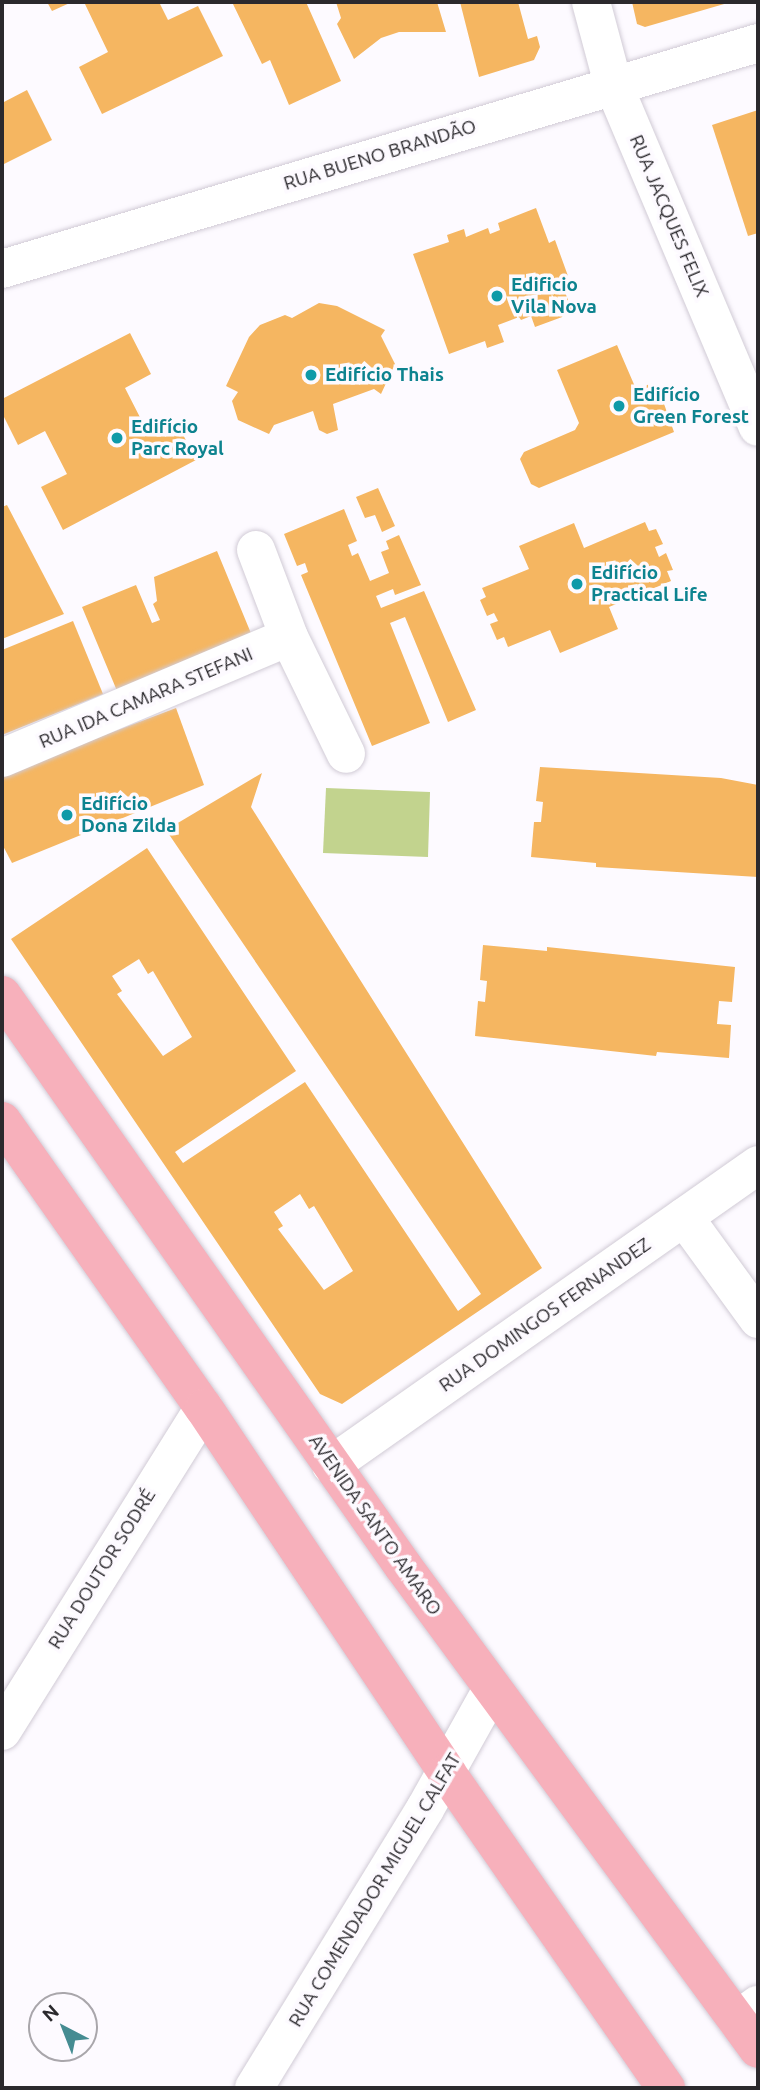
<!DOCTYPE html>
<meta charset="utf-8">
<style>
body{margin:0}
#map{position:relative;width:760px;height:2090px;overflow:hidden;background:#fdfaff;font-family:Ubuntu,sans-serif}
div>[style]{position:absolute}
.green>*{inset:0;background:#c2d38e}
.building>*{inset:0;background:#f5b661}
.roads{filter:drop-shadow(0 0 2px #d1cbd6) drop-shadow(0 0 2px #d1cbd6)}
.minor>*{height:38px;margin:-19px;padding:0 19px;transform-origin:19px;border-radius:19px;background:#fff}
.major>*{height:38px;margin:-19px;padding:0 19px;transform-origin:19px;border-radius:19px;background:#f7b0bb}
.dots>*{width:19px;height:19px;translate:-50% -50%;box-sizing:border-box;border:4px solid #fdfaff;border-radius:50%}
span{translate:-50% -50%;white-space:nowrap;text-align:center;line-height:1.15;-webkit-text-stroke:7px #fdfaff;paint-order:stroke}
.street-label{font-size:19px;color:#2b292d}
.culture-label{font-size:19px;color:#0d838f;font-weight:700}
.left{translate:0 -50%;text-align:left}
.frame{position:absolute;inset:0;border:4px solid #2b292d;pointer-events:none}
.north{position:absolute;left:28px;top:1992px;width:70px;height:70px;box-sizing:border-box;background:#fdfaff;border:2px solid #a9a6ab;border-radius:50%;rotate:318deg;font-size:19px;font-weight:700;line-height:28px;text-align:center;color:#2b292d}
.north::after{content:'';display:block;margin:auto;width:24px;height:32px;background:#458c92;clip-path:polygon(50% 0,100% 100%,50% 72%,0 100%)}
</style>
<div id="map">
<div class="green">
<i style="clip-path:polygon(326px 788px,430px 792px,428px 857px,323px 853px)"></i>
</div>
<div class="building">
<i style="clip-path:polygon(47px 2px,72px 2px,52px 11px)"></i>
<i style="clip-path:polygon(84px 2px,159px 2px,168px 20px,198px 6px,223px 56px,102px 114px,79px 67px,108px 52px)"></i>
<i style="clip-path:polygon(232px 2px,306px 2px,341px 81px,289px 105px,270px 60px,262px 64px)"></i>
<i style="clip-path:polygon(336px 2px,437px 2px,446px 32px,399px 32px,381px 38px,354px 59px,337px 24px,341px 18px)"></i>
<i style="clip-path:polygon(460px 2px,518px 2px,528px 39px,537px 36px,540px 47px,534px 60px,479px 77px)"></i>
<i style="clip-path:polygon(632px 2px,731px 2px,645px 27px,637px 24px)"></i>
<i style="clip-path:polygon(27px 90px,52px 140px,2px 165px,2px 103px)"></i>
<i style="clip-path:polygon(758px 110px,758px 233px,748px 236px,712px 125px)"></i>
<i style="clip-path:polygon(536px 208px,549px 243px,555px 240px,568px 276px,560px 279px,573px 313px,535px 327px,531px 316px,521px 320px,519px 317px,498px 325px,504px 342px,487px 348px,485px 341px,449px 354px,413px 254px,449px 242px,447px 235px,464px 229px,466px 237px,488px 228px,490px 234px,500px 230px,498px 223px)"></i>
<i style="clip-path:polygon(319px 303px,337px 306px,385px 330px,381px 336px,395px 364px,381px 394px,374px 389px,333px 404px,338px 430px,327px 434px,319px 430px,313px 411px,274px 425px,269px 434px,238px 420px,232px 401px,238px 392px,226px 386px,249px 337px,260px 325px,285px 315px,292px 318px)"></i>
<i style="clip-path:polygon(130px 333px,151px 374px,125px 388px,147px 431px,174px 417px,196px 460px,63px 530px,41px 487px,67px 474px,45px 431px,18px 445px,2px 413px,2px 399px)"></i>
<i style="clip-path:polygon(617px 345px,636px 389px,650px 384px,658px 387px,674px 432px,539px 488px,531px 484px,520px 459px,524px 452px,575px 430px,579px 423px,557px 370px)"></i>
<i style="clip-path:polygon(378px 488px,395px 526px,382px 532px,375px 515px,365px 518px,356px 497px)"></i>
<i style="clip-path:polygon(7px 505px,64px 614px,2px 639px,2px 507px)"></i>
<i style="clip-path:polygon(344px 509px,357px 541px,348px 545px,352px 556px,358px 553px,370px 581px,389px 573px,381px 552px,389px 549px,386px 541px,399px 535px,421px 585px,395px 595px,393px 589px,376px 596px,381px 608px,424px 591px,476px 710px,448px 722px,405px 617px,390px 623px,430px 723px,372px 746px,301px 575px,308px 572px,305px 563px,297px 566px,284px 534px)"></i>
<i style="clip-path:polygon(645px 522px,649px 531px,656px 529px,663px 544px,655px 547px,659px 557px,666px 553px,673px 570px,667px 571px,671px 581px,609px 607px,618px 629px,560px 653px,550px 630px,508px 647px,504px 637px,497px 640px,490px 624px,498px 621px,494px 613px,487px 616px,480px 600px,486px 597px,482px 588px,529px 569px,519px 546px,574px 523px,584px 548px)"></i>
<i style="clip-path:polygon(217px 551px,255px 643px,120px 698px,82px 607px,136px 585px,152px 623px,160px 620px,153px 604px,157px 601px,154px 577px)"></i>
<i style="clip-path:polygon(73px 621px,103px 694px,2px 735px,2px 650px)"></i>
<i style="clip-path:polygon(176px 708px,204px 785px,12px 863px,2px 844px,2px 774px)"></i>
<i style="clip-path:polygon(540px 767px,721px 778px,758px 785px,758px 877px,596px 867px,596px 863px,531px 857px,534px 822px,541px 822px,543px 802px,536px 801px)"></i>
<i style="clip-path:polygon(evenodd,262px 773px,251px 807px,542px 1268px,342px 1404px,320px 1394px,11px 939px,147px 848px,296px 1071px,175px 1152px,183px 1163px,305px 1082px,458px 1311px,481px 1294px,166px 830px,262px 773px,139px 959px,148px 974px,153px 971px,192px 1037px,163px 1056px,117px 994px,122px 991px,112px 976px,139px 959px,262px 773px,300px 1194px,309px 1209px,314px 1206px,353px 1271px,324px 1290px,278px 1229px,283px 1226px,274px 1212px,300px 1194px)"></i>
<i style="clip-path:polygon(483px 945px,547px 951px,547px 947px,735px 967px,732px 1002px,719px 1001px,717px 1024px,731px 1025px,729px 1058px,657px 1052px,656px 1056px,475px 1036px,478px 1001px,485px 1002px,487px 981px,480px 980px)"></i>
</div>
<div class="roads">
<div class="minor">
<i style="left:591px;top:2px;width:85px;rotate:75deg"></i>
<i style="left:613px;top:84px;width:372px;rotate:67.1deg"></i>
<i style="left:2px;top:269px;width:789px;rotate:-16.64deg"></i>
<i style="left:256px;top:550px;width:93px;rotate:69.2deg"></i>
<i style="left:289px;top:637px;width:130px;rotate:64deg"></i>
<i style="left:2px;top:758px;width:311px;rotate:-22.9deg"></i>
<i style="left:684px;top:1217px;width:126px;rotate:54deg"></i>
<i style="left:331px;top:1465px;width:522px;rotate:-35.09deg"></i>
<i style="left:2px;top:1731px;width:381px;rotate:-58deg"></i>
<i style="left:737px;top:2020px;width:26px;rotate:-36deg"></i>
<i style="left:254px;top:2088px;width:327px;rotate:-58.5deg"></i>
<i style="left:425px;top:1809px;width:137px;rotate:-60.8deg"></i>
</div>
<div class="major">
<i style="left:2px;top:995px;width:698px;rotate:54.92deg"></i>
<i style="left:403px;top:1566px;width:599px;rotate:53.68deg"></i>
<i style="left:2px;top:1121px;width:351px;rotate:54.9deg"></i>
<i style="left:204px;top:1408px;width:438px;rotate:56.3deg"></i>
<i style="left:447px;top:1773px;width:384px;rotate:55.2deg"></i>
</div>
</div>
<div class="dots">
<i style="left:497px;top:296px;background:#0f9aa8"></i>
<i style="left:311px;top:375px;background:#0f9aa8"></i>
<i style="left:619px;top:406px;background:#0f9aa8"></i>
<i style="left:117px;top:438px;background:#0f9aa8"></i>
<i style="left:577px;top:584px;background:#0f9aa8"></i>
<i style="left:67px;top:815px;background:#0f9aa8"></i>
</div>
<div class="street-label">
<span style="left:380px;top:155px;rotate:-17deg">RUA BUENO BRANDÃO</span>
<span style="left:669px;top:216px;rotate:67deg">RUA JACQUES FELIX</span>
<span style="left:146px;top:698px;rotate:-23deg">RUA IDA CAMARA STEFANI</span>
<span style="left:545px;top:1315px;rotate:-35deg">RUA DOMINGOS FERNANDEZ</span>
<span style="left:375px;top:1525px;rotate:55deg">AVENIDA SANTO AMARO</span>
<span style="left:102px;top:1569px;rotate:-58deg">RUA DOUTOR SODRÉ</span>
<span style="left:375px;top:1890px;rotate:-59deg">RUA COMENDADOR MIGUEL CALFAT</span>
</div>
<div class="culture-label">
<span class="left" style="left:511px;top:296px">Edificio<br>Vila Nova</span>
<span class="left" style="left:325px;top:375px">Edifício Thais</span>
<span class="left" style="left:633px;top:406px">Edifício<br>Green Forest</span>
<span class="left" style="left:131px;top:438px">Edifício<br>Parc Royal</span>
<span class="left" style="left:591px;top:584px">Edifício<br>Practical Life</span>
<span class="left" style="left:81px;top:815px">Edifício<br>Dona Zilda</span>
</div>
<div class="frame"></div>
<div class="north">N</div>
</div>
